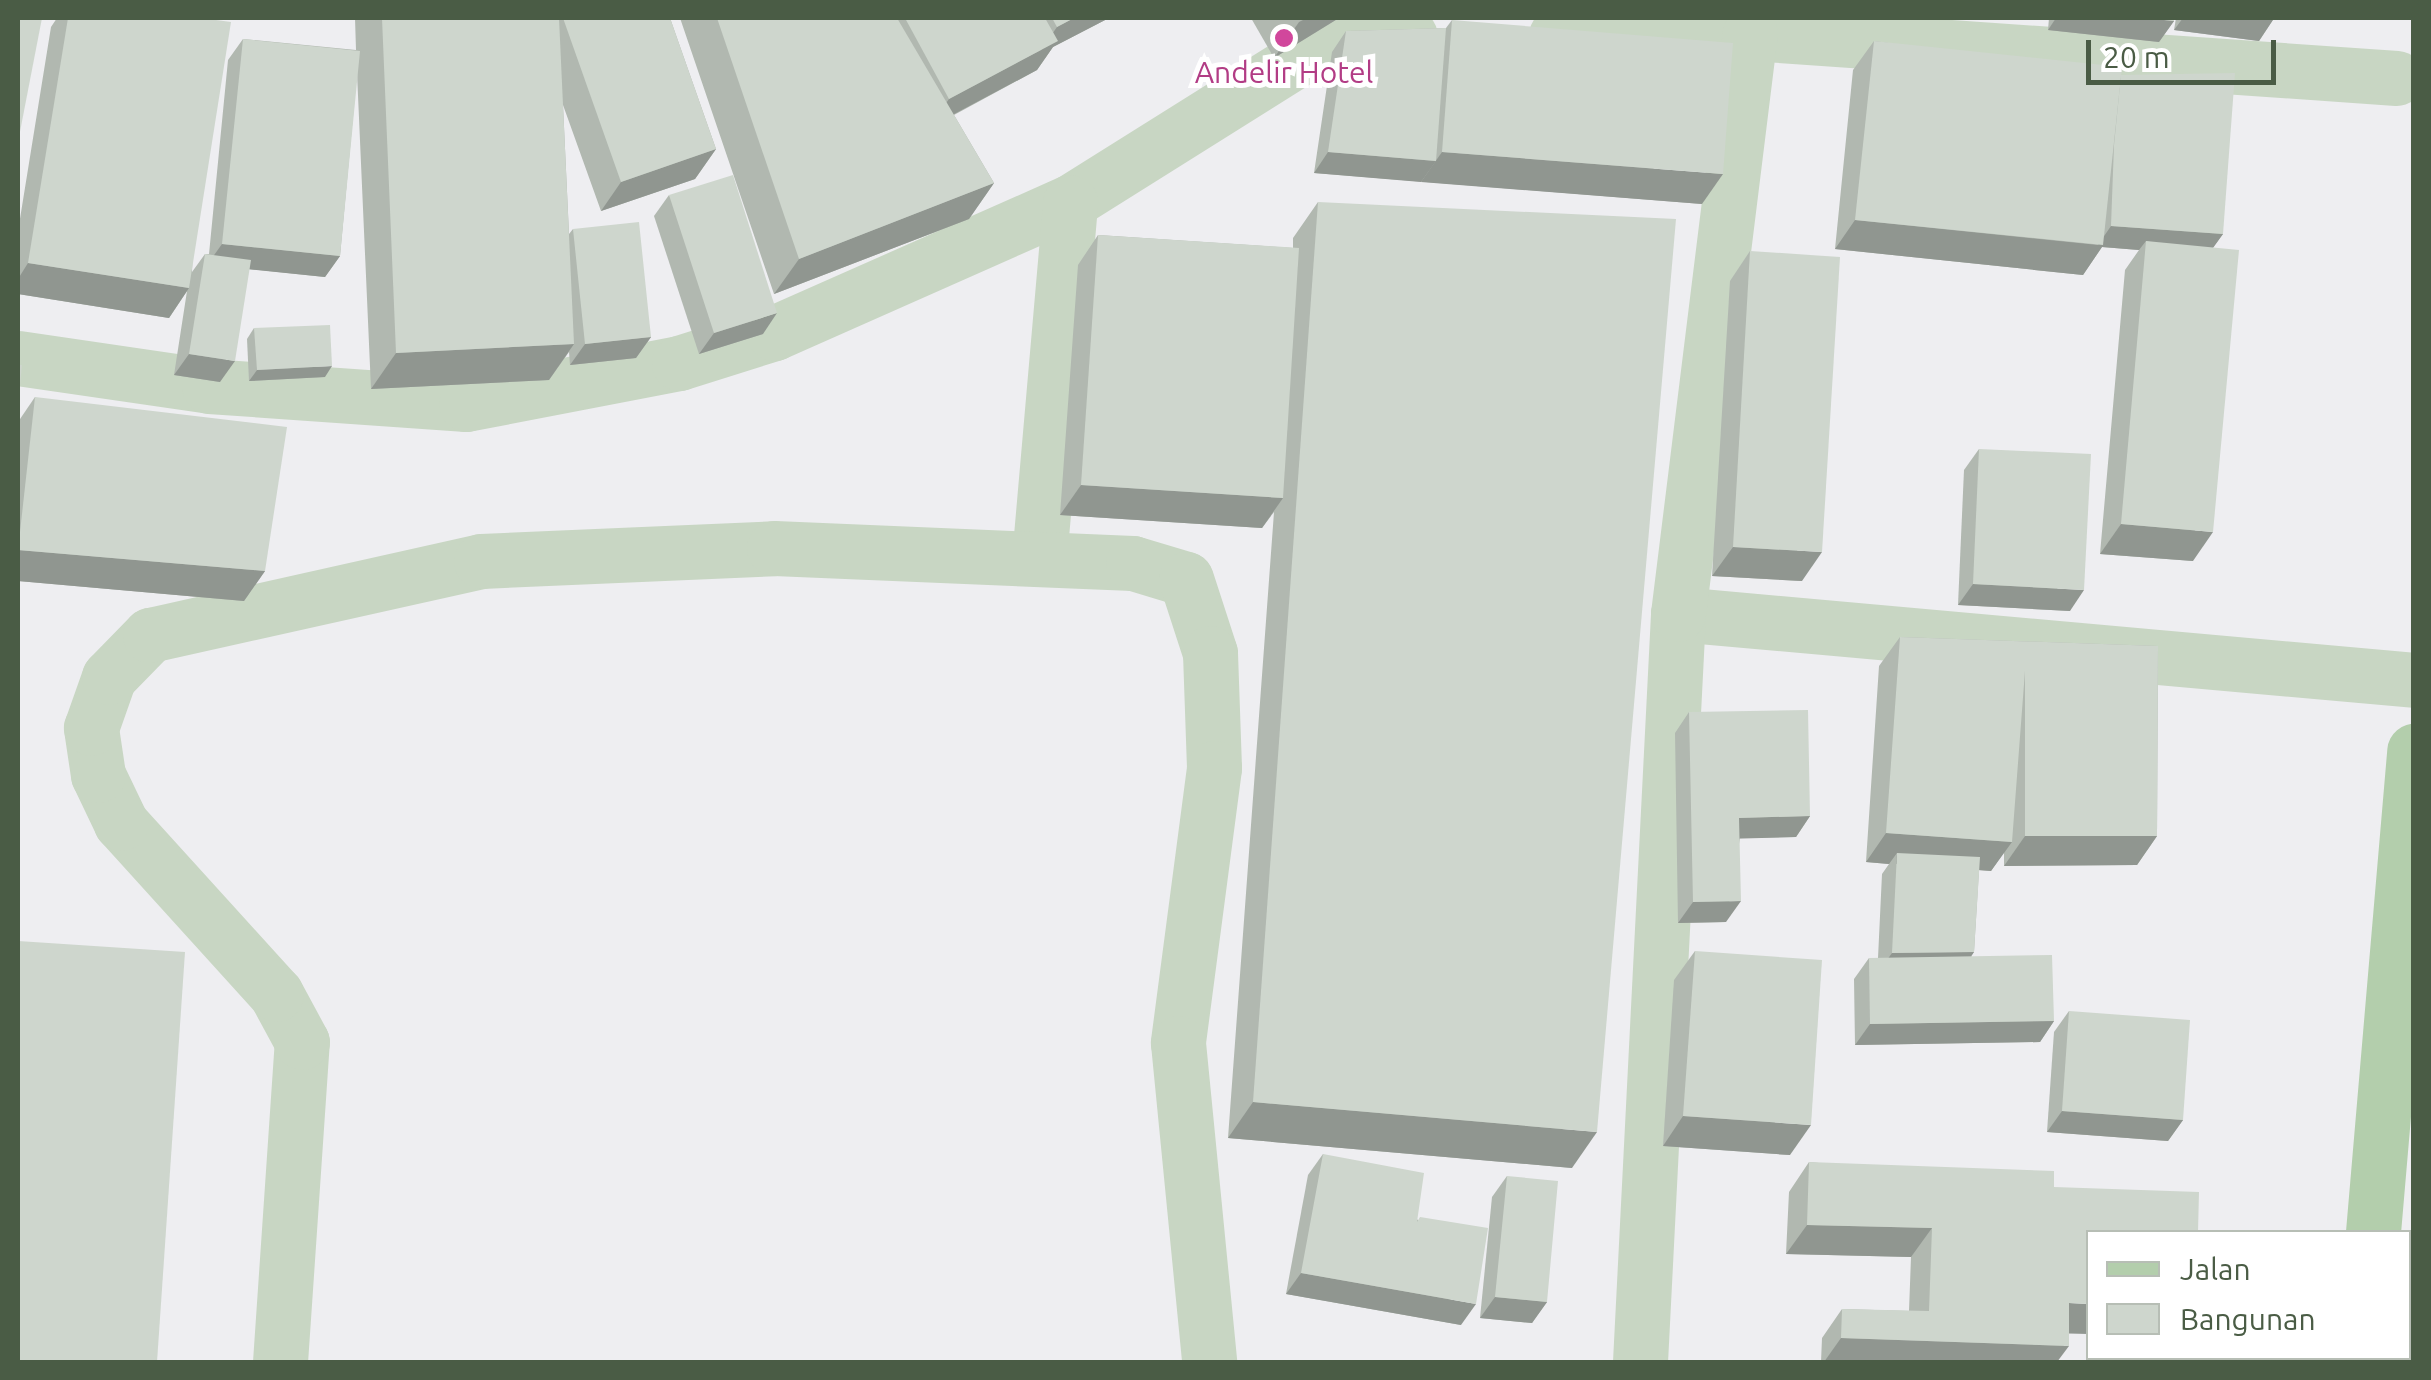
<!DOCTYPE html>
<style>
body{margin:0}
#map{position:relative;width:2431px;height:1380px;overflow:hidden;background:#eeeef1;font-family:Ubuntu,sans-serif}
div>[style]{position:absolute}
.minor>*{height:55px;margin:-27.5px;padding:0 27.5px;transform-origin:27.5px;border-radius:27.5px;background:#c8d6c3}
.major>*{height:55px;margin:-27.5px;padding:0 27.5px;transform-origin:27.5px;border-radius:27.5px;background:#b3ceac}
.wall>*{inset:0;background:#b1b8b0}
.shaded-wall>*{inset:0;background:#909690}
.building>*{inset:0;background:#ced6cd}
.dots>*{width:28px;height:28px;translate:-50% -50%;box-sizing:border-box;border:5px solid #fff;border-radius:50%}
span{translate:-50% -50%;white-space:nowrap;text-align:center;line-height:1.15;-webkit-text-stroke:10px #fff;paint-order:stroke}
.hotel-label{font-size:30px;color:#b23c85}
.frame{position:absolute;inset:0;border:20px solid #4a5c45;pointer-events:none}
.legend{position:absolute;left:2086px;top:1230px;width:325px;height:130px;box-sizing:border-box;background:#fff;border:2px solid #b7beb5;margin:0;padding:12px 18px;list-style:none;font-size:30px;color:#4a5c45}
.legend li{display:flex;align-items:center;gap:20px;height:50px}
.legend b{width:50px;border:2px solid #b7beb5}
.scale{position:absolute;left:2086px;top:40px;width:190px;height:45px;box-sizing:border-box;border:5px solid #4a5c45;border-top:0;padding-left:12px;font-size:30px;line-height:35px;white-space:nowrap;color:#4a5c45;-webkit-text-stroke:8px #fff;paint-order:stroke}
</style>
<div id="map">
<div class="minor">
<i style="left:1556px;top:35px;width:194px;rotate:-0.6deg"></i>
<i style="left:1750px;top:33px;width:648px;rotate:3.98deg"></i>
<i style="left:18px;top:358px;width:193px;rotate:8.3deg"></i>
<i style="left:209px;top:386px;width:258px;rotate:4deg"></i>
<i style="left:466px;top:404px;width:217px;rotate:-10.9deg"></i>
<i style="left:679px;top:363px;width:100px;rotate:-17.5deg"></i>
<i style="left:774px;top:333px;width:324px;rotate:-23.9deg"></i>
<i style="left:1070px;top:202px;width:269px;rotate:-32.1deg"></i>
<i style="left:1298px;top:59px;width:75px;rotate:-17.9deg"></i>
<i style="left:1369px;top:36px;width:41px"></i>
<i style="left:1039px;top:559px;width:358px;rotate:-85deg"></i>
<i style="left:1678px;top:614px;width:739px;rotate:5.12deg"></i>
<i style="left:280px;top:1362px;width:321px;rotate:-86.1deg"></i>
<i style="left:302px;top:1042px;width:55px;rotate:-118.4deg"></i>
<i style="left:276px;top:994px;width:231px;rotate:-132.2deg"></i>
<i style="left:121px;top:823px;width:53px;rotate:-115.6deg"></i>
<i style="left:98px;top:775px;width:48px;rotate:-98.5deg"></i>
<i style="left:91px;top:728px;width:54px;rotate:-70.6deg"></i>
<i style="left:109px;top:677px;width:59px;rotate:-45.7deg"></i>
<i style="left:150px;top:635px;width:339px;rotate:-12.6deg"></i>
<i style="left:481px;top:561px;width:293px;rotate:-2.5deg"></i>
<i style="left:774px;top:548px;width:359px;rotate:2.4deg"></i>
<i style="left:1133px;top:563px;width:55px;rotate:16.8deg"></i>
<i style="left:1186px;top:579px;width:78px;rotate:72deg"></i>
<i style="left:1210px;top:653px;width:115px;rotate:88deg"></i>
<i style="left:1214px;top:768px;width:277px;rotate:97.5deg"></i>
<i style="left:1178px;top:1043px;width:321px;rotate:84.4deg"></i>
<i style="left:1640px;top:1362px;width:749px;rotate:-87.09deg"></i>
<i style="left:1678px;top:614px;width:585px;rotate:-82.94deg"></i>
</div>
<div class="major">
<i style="left:2373px;top:1232px;width:483px;rotate:-85.1deg"></i>
<i style="left:2362px;top:1362px;width:4px;rotate:-76deg"></i>
</div>
<div class="wall">
<i style="clip-path:polygon(57px 18px,201px 18px,192px 272px,205px 254px,209px 254px,228px 60px,243px 39px,356px 50px,355px 18px,670px 18px,716px 149px,695px 179px,601px 211px,563px 105px,569px 234px,573px 229px,651px 337px,636px 358px,570px 365px,569px 352px,549px 380px,371px 389px,357px 73px,340px 256px,325px 277px,249px 269px,220px 382px,174px 375px,187px 291px,169px 318px,18px 294px,18px 231px,51px 27px)"></i>
<i style="clip-path:polygon(680px 18px,1109px 18px,1053px 47px,1037px 70px,954px 115px,994px 183px,969px 219px,774px 294px)"></i>
<i style="clip-path:polygon(1251px 18px,1339px 18px,1274px 58px)"></i>
<i style="clip-path:polygon(2049px 18px,2174px 18px,2174px 21px,2159px 42px,2048px 30px)"></i>
<i style="clip-path:polygon(2176px 18px,2274px 18px,2259px 41px,2174px 30px)"></i>
<i style="clip-path:polygon(1452px 20px,1702px 204px,1314px 173px,1332px 52px,1346px 31px,1446px 28px)"></i>
<i style="clip-path:polygon(1874px 41px,2121px 75px,2223px 234px,2213px 247px,2193px 561px,2100px 554px,2125px 270px,2139px 250px,2102px 247px,2083px 275px,1835px 249px,1853px 70px)"></i>
<i style="clip-path:polygon(669px 195px,763px 334px,699px 354px,654px 216px)"></i>
<i style="clip-path:polygon(1318px 202px,1572px 1168px,1228px 1138px,1274px 512px,1262px 528px,1060px 515px,1078px 265px,1098px 235px,1293px 248px,1293px 238px)"></i>
<i style="clip-path:polygon(1750px 251px,1802px 581px,1712px 576px,1730px 281px)"></i>
<i style="clip-path:polygon(254px 328px,325px 377px,249px 381px,247px 339px)"></i>
<i style="clip-path:polygon(35px 397px,265px 571px,244px 601px,18px 581px,18px 422px)"></i>
<i style="clip-path:polygon(1979px 449px,2070px 611px,1958px 605px,1964px 470px)"></i>
<i style="clip-path:polygon(1900px 637px,2158px 646px,2157px 836px,2137px 865px,2004px 866px,2004px 852px,1991px 871px,1979px 870px,1974px 952px,1971px 956px,2054px 1021px,2040px 1042px,1855px 1045px,1854px 979px,1869px 958px,1878px 958px,1882px 874px,1889px 864px,1866px 862px,1879px 666px)"></i>
<i style="clip-path:polygon(1689px 712px,1810px 816px,1796px 837px,1740px 838px,1726px 922px,1678px 923px,1675px 733px)"></i>
<i style="clip-path:polygon(1695px 951px,1790px 1155px,1663px 1146px,1674px 980px)"></i>
<i style="clip-path:polygon(2069px 1011px,2183px 1120px,2168px 1141px,2047px 1132px,2054px 1032px)"></i>
<i style="clip-path:polygon(1323px 1154px,1418px 1220px,1461px 1325px,1286px 1294px,1308px 1175px)"></i>
<i style="clip-path:polygon(1809px 1162px,2054px 1187px,2069px 1333px,2057px 1362px,1821px 1362px,1822px 1338px,1842px 1309px,1909px 1311px,1911px 1257px,1786px 1254px,1789px 1192px)"></i>
<i style="clip-path:polygon(1507px 1176px,1547px 1302px,1532px 1323px,1480px 1318px,1492px 1197px)"></i>
</div>
<div class="shaded-wall">
<i style="clip-path:polygon(1074px 18px,1109px 18px,1053px 47px,1037px 70px,928px 128px,949px 99px,1041px 50px,1057px 27px)"></i>
<i style="clip-path:polygon(1307px 18px,1339px 18px,1274px 58px,1299px 22px)"></i>
<i style="clip-path:polygon(1800px 18px,1838px 18px,1836px 20px)"></i>
<i style="clip-path:polygon(2056px 18px,2144px 18px,2174px 21px,2159px 42px,2048px 30px)"></i>
<i style="clip-path:polygon(2183px 18px,2252px 18px,2273px 20px,2259px 41px,2174px 30px)"></i>
<i style="clip-path:polygon(716px 149px,695px 179px,601px 211px,621px 182px)"></i>
<i style="clip-path:polygon(1328px 152px,1436px 161px,1421px 182px,1314px 173px)"></i>
<i style="clip-path:polygon(1442px 152px,1723px 174px,1702px 204px,1421px 182px)"></i>
<i style="clip-path:polygon(994px 183px,969px 219px,774px 294px,799px 259px)"></i>
<i style="clip-path:polygon(1855px 220px,2098px 245px,2111px 226px,2223px 234px,2208px 255px,2146px 241px,2139px 250px,2102px 247px,2083px 275px,1835px 249px)"></i>
<i style="clip-path:polygon(222px 244px,340px 256px,325px 277px,207px 265px)"></i>
<i style="clip-path:polygon(28px 263px,189px 288px,169px 318px,18px 294px,18px 279px)"></i>
<i style="clip-path:polygon(777px 313px,763px 334px,699px 354px,714px 333px)"></i>
<i style="clip-path:polygon(651px 337px,636px 358px,570px 365px,585px 344px)"></i>
<i style="clip-path:polygon(574px 344px,549px 380px,371px 389px,396px 353px)"></i>
<i style="clip-path:polygon(189px 354px,235px 361px,220px 382px,174px 375px)"></i>
<i style="clip-path:polygon(332px 366px,325px 377px,249px 381px,257px 370px)"></i>
<i style="clip-path:polygon(1081px 485px,1283px 498px,1262px 528px,1060px 515px)"></i>
<i style="clip-path:polygon(2121px 524px,2213px 532px,2193px 561px,2100px 554px)"></i>
<i style="clip-path:polygon(1733px 547px,1822px 552px,1802px 581px,1712px 576px)"></i>
<i style="clip-path:polygon(18px 550px,265px 571px,244px 601px,18px 581px)"></i>
<i style="clip-path:polygon(1973px 584px,2084px 590px,2070px 611px,1958px 605px)"></i>
<i style="clip-path:polygon(1810px 816px,1796px 837px,1724px 839px,1739px 818px)"></i>
<i style="clip-path:polygon(1886px 833px,2012px 842px,1991px 871px,1896px 864px,1897px 853px,1889px 864px,1866px 862px)"></i>
<i style="clip-path:polygon(2025px 836px,2157px 836px,2137px 865px,2004px 866px)"></i>
<i style="clip-path:polygon(1741px 901px,1726px 922px,1678px 923px,1693px 902px)"></i>
<i style="clip-path:polygon(1974px 952px,1960px 973px,1877px 974px,1892px 953px)"></i>
<i style="clip-path:polygon(2054px 1021px,2040px 1042px,1855px 1045px,1870px 1024px)"></i>
<i style="clip-path:polygon(1253px 1102px,1597px 1132px,1572px 1168px,1228px 1138px)"></i>
<i style="clip-path:polygon(2062px 1111px,2183px 1120px,2168px 1141px,2047px 1132px)"></i>
<i style="clip-path:polygon(1683px 1116px,1811px 1125px,1790px 1155px,1663px 1146px)"></i>
<i style="clip-path:polygon(1807px 1225px,1932px 1228px,1911px 1257px,1786px 1254px)"></i>
<i style="clip-path:polygon(1301px 1273px,1476px 1304px,1461px 1325px,1286px 1294px)"></i>
<i style="clip-path:polygon(1495px 1297px,1547px 1302px,1532px 1323px,1480px 1318px)"></i>
<i style="clip-path:polygon(2069px 1303px,2088px 1304px,2088px 1334px,2049px 1333px)"></i>
<i style="clip-path:polygon(1841px 1338px,2069px 1346px,2057px 1362px,1824px 1362px)"></i>
</div>
<div class="building">
<i style="clip-path:polygon(18px 18px,42px 18px,18px 142px)"></i>
<i style="clip-path:polygon(68px 18px,201px 18px,231px 22px,189px 288px,28px 263px)"></i>
<i style="clip-path:polygon(382px 18px,559px 18px,574px 344px,396px 353px)"></i>
<i style="clip-path:polygon(563px 18px,670px 18px,716px 149px,621px 182px)"></i>
<i style="clip-path:polygon(717px 18px,897px 18px,994px 183px,799px 259px)"></i>
<i style="clip-path:polygon(905px 18px,1045px 18px,1058px 41px,949px 99px)"></i>
<i style="clip-path:polygon(1052px 18px,1074px 18px,1057px 27px)"></i>
<i style="clip-path:polygon(2144px 18px,2174px 18px,2174px 21px)"></i>
<i style="clip-path:polygon(1452px 20px,1733px 43px,1723px 174px,1442px 152px)"></i>
<i style="clip-path:polygon(1446px 28px,1436px 161px,1328px 152px,1346px 31px)"></i>
<i style="clip-path:polygon(243px 39px,360px 51px,340px 256px,222px 244px)"></i>
<i style="clip-path:polygon(1874px 41px,2122px 67px,2103px 245px,1855px 220px)"></i>
<i style="clip-path:polygon(2235px 73px,2223px 234px,2111px 226px,2114px 145px,2121px 75px)"></i>
<i style="clip-path:polygon(733px 175px,777px 313px,714px 333px,669px 195px)"></i>
<i style="clip-path:polygon(1318px 202px,1676px 219px,1597px 1132px,1253px 1102px)"></i>
<i style="clip-path:polygon(639px 222px,651px 337px,585px 344px,573px 229px)"></i>
<i style="clip-path:polygon(1098px 235px,1299px 248px,1283px 498px,1081px 485px)"></i>
<i style="clip-path:polygon(2146px 241px,2239px 250px,2213px 532px,2121px 524px)"></i>
<i style="clip-path:polygon(1750px 251px,1840px 257px,1822px 552px,1733px 547px)"></i>
<i style="clip-path:polygon(205px 254px,251px 260px,235px 361px,189px 354px)"></i>
<i style="clip-path:polygon(330px 325px,332px 366px,257px 370px,254px 328px)"></i>
<i style="clip-path:polygon(18px 365px,22px 365px,18px 404px)"></i>
<i style="clip-path:polygon(35px 397px,287px 427px,265px 571px,18px 550px)"></i>
<i style="clip-path:polygon(1979px 449px,2091px 454px,2084px 590px,1973px 584px)"></i>
<i style="clip-path:polygon(1900px 637px,2158px 646px,2157px 836px,2025px 836px,2025px 671px,2012px 842px,1886px 833px)"></i>
<i style="clip-path:polygon(1808px 710px,1810px 816px,1739px 818px,1741px 901px,1693px 902px,1689px 712px)"></i>
<i style="clip-path:polygon(1897px 853px,1980px 857px,1974px 952px,1892px 953px)"></i>
<i style="clip-path:polygon(18px 941px,185px 952px,157px 1362px,18px 1362px)"></i>
<i style="clip-path:polygon(1695px 951px,1822px 960px,1811px 1125px,1683px 1116px)"></i>
<i style="clip-path:polygon(2052px 955px,2054px 1021px,1870px 1024px,1869px 958px)"></i>
<i style="clip-path:polygon(2069px 1011px,2190px 1020px,2183px 1120px,2062px 1111px)"></i>
<i style="clip-path:polygon(1323px 1154px,1424px 1173px,1417px 1222px,1420px 1217px,1488px 1228px,1476px 1304px,1301px 1273px)"></i>
<i style="clip-path:polygon(1809px 1162px,2054px 1171px,2054px 1187px,2199px 1192px,2198px 1232px,2088px 1232px,2088px 1304px,2069px 1303px,2069px 1346px,1841px 1338px,1842px 1309px,1929px 1311px,1932px 1228px,1807px 1225px)"></i>
<i style="clip-path:polygon(1507px 1176px,1558px 1181px,1547px 1302px,1495px 1297px)"></i>
</div>
<div class="dots">
<i style="left:1284px;top:38px;background:#d1479c"></i>
</div>
<div class="hotel-label">
<span style="left:1284px;top:72px">Andelir Hotel</span>
</div>
<div class="frame"></div>
<ul class="legend">
<li><b style="height:12px;background:#b3ceac"></b>Jalan</li>
<li><b style="height:28px;background:#ced6cd"></b>Bangunan</li>
</ul>
<div class="scale">20 m</div>
</div>
